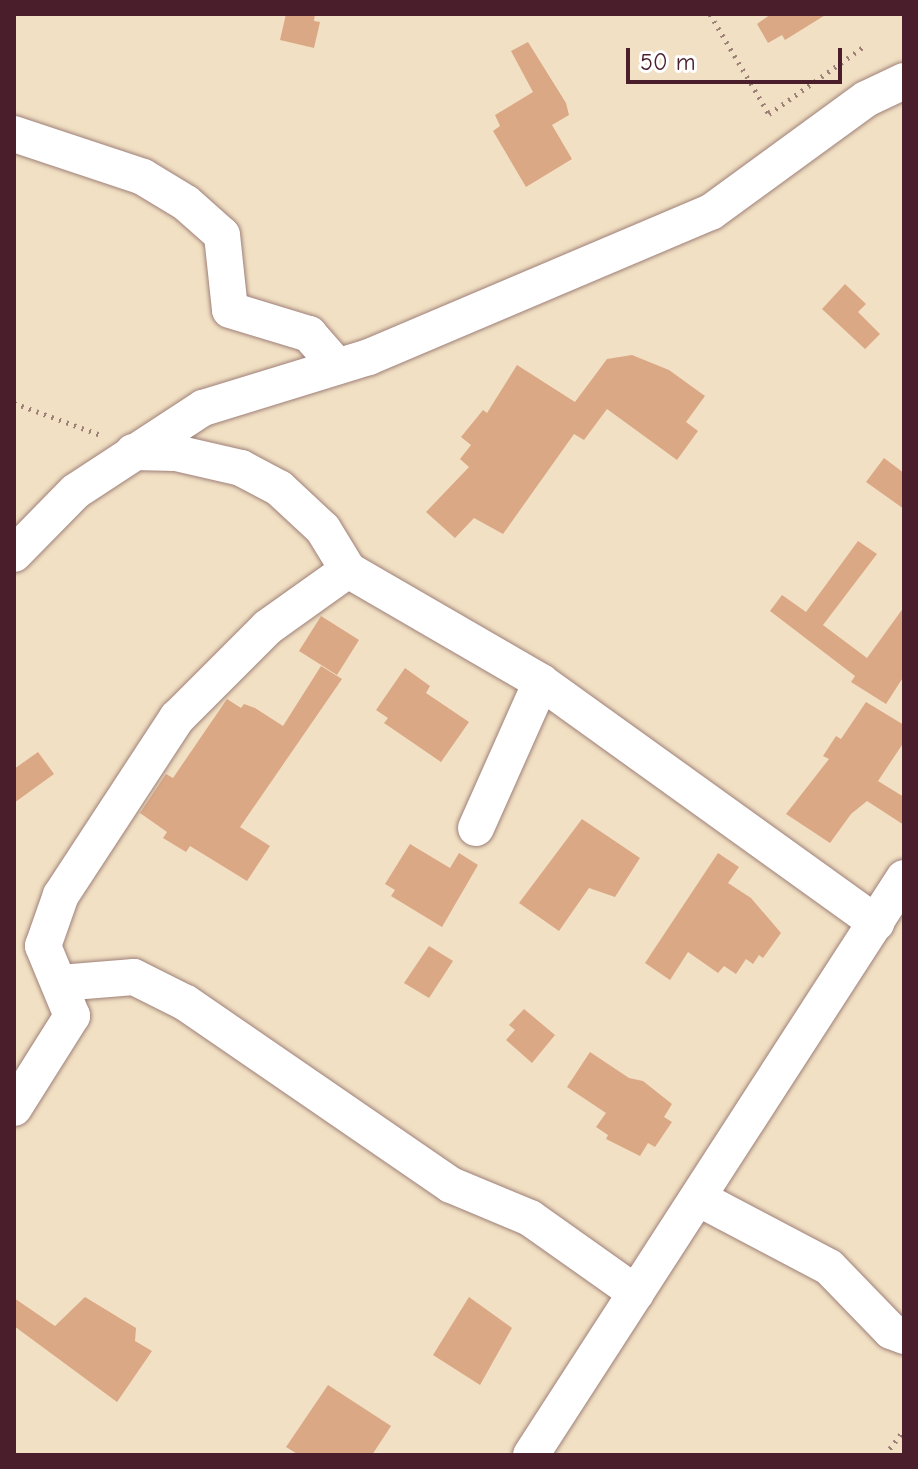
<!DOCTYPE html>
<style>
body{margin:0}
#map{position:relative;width:918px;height:1469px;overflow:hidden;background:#f2e0c4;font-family:"Comic Neue",sans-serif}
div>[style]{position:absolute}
.building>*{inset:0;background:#daa885}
.path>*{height:5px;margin-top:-2.5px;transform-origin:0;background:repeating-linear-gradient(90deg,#9e8078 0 2px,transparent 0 8px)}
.roads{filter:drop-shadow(0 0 2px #9e8078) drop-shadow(0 0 2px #9e8078)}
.minor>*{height:36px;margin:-18px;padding:0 18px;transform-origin:18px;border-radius:18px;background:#fff}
span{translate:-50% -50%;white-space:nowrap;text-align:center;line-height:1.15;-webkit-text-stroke:8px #fff;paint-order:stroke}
.frame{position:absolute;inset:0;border:16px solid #4a1f2b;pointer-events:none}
.scale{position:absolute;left:626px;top:48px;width:216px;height:36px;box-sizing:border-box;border:4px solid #4a1f2b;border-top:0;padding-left:10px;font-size:24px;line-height:28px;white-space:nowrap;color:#4a1f2b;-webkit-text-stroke:6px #fff;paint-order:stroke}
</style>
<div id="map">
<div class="building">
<i style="clip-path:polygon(286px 14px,315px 14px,314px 21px,320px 22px,314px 48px,280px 40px)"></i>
<i style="clip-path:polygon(771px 14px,827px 14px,785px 40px,782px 35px,768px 43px,757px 24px)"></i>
<i style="clip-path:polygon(528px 42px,566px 103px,569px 115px,552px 125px,572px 159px,526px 187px,493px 131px,500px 126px,495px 115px,533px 92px,511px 51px)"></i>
<i style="clip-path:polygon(845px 284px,866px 304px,858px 312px,880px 334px,865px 349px,822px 309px)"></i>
<i style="clip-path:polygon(632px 355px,669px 370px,705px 396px,686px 422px,698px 431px,677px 460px,607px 409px,584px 440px,574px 434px,503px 534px,474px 518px,455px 538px,426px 512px,469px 467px,460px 459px,471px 445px,461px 437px,483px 410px,487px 413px,517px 365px,575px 402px,607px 359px)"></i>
<i style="clip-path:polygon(884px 458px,904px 473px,904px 509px,866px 482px)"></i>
<i style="clip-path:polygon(858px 541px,877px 554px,823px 625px,867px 658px,904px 607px,904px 676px,886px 704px,851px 682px,855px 676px,770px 611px,782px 595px,806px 612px)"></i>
<i style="clip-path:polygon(321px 616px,359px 640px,337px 675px,299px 651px)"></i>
<i style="clip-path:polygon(321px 666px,342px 679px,240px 827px,270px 846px,247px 881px,190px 846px,186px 852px,163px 838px,167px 832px,140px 813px,166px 774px,173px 778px,227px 699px,241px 708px,244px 704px,255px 708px,283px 726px)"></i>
<i style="clip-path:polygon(405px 668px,430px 686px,426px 693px,469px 722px,441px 762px,384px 723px,388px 718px,376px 710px)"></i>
<i style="clip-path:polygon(866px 702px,904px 725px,904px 742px,878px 781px,904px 797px,904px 825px,867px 801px,851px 814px,830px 843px,786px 814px,829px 759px,823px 756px,836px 736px,841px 739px)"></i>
<i style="clip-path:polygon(38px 752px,54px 774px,14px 803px,14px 769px)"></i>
<i style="clip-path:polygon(582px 819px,640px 858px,615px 897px,589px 888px,559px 931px,519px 903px)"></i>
<i style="clip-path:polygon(410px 844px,450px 868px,459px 853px,478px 865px,442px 927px,391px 896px,395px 890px,385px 884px)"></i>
<i style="clip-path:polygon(718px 853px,739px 867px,728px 883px,751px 898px,781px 933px,763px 958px,759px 955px,753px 964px,746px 959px,736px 974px,724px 966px,718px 973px,688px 952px,670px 980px,645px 963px)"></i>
<i style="clip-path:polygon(429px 946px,453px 961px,429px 998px,404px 983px)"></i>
<i style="clip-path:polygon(524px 1009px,555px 1035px,532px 1063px,506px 1040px,515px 1030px,509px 1025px)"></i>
<i style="clip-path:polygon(590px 1052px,629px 1078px,643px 1081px,672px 1104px,664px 1117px,672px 1122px,655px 1147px,648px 1143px,640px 1156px,606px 1139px,608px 1135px,596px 1127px,606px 1113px,567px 1087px)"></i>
<i style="clip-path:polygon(85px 1297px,136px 1328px,135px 1341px,152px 1351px,117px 1402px,14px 1326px,14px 1298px,55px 1326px)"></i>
<i style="clip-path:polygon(469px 1297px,512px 1328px,480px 1385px,433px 1355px)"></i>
<i style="clip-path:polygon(328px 1385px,391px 1426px,372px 1455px,299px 1455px,286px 1447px)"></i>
</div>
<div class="path">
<i style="left:710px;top:14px;width:116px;rotate:59.5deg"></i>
<i style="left:769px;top:114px;width:119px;rotate:-35.4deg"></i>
<i style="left:14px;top:403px;width:95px;rotate:20.3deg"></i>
<i style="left:885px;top:1455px;width:31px;rotate:-53deg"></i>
</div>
<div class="roads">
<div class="minor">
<i style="left:14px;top:134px;width:136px;rotate:18.4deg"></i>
<i style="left:143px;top:177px;width:50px;rotate:31.2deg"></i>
<i style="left:186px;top:203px;width:48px;rotate:41.6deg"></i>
<i style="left:222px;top:235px;width:75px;rotate:83.9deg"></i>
<i style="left:230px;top:310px;width:83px;rotate:16.9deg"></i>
<i style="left:309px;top:334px;width:38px;rotate:49deg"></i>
<i style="left:133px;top:452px;width:43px;rotate:1.3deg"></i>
<i style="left:176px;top:453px;width:67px;rotate:13deg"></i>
<i style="left:241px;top:468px;width:43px;rotate:27.8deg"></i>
<i style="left:279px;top:488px;width:60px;rotate:43deg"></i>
<i style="left:323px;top:529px;width:48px;rotate:58.6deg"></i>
<i style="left:348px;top:570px;width:223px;rotate:30.1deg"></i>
<i style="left:541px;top:682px;width:413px;rotate:35.7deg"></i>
<i style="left:14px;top:554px;width:88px;rotate:-45.5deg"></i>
<i style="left:76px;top:491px;width:152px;rotate:-33.2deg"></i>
<i style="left:203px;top:408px;width:174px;rotate:-17.1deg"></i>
<i style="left:369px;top:357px;width:371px;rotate:-23deg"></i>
<i style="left:711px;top:212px;width:192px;rotate:-36.1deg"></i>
<i style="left:866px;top:99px;width:42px;rotate:-25.3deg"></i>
<i style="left:476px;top:828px;width:160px;rotate:-66deg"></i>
<i style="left:60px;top:983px;width:74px;rotate:-4.6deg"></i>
<i style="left:134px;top:977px;width:58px;rotate:26.6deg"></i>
<i style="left:186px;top:1003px;width:321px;rotate:34.5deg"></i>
<i style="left:451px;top:1185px;width:86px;rotate:22.7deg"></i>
<i style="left:530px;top:1218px;width:130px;rotate:35.3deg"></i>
<i style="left:14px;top:1108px;width:109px;rotate:-57.8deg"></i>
<i style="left:72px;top:1016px;width:76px;rotate:-112.5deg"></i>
<i style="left:43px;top:946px;width:54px;rotate:-70.6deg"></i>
<i style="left:61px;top:895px;width:212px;rotate:-56.8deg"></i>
<i style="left:177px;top:718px;width:129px;rotate:-45deg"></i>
<i style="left:268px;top:627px;width:98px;rotate:-35.5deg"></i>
<i style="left:698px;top:1198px;width:148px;rotate:27.8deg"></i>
<i style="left:829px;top:1267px;width:89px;rotate:45.9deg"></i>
<i style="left:891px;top:1331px;width:14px;rotate:21deg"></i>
<i style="left:531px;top:1455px;width:687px;rotate:-57.12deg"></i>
</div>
</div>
<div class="frame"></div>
<div class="scale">50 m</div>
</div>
